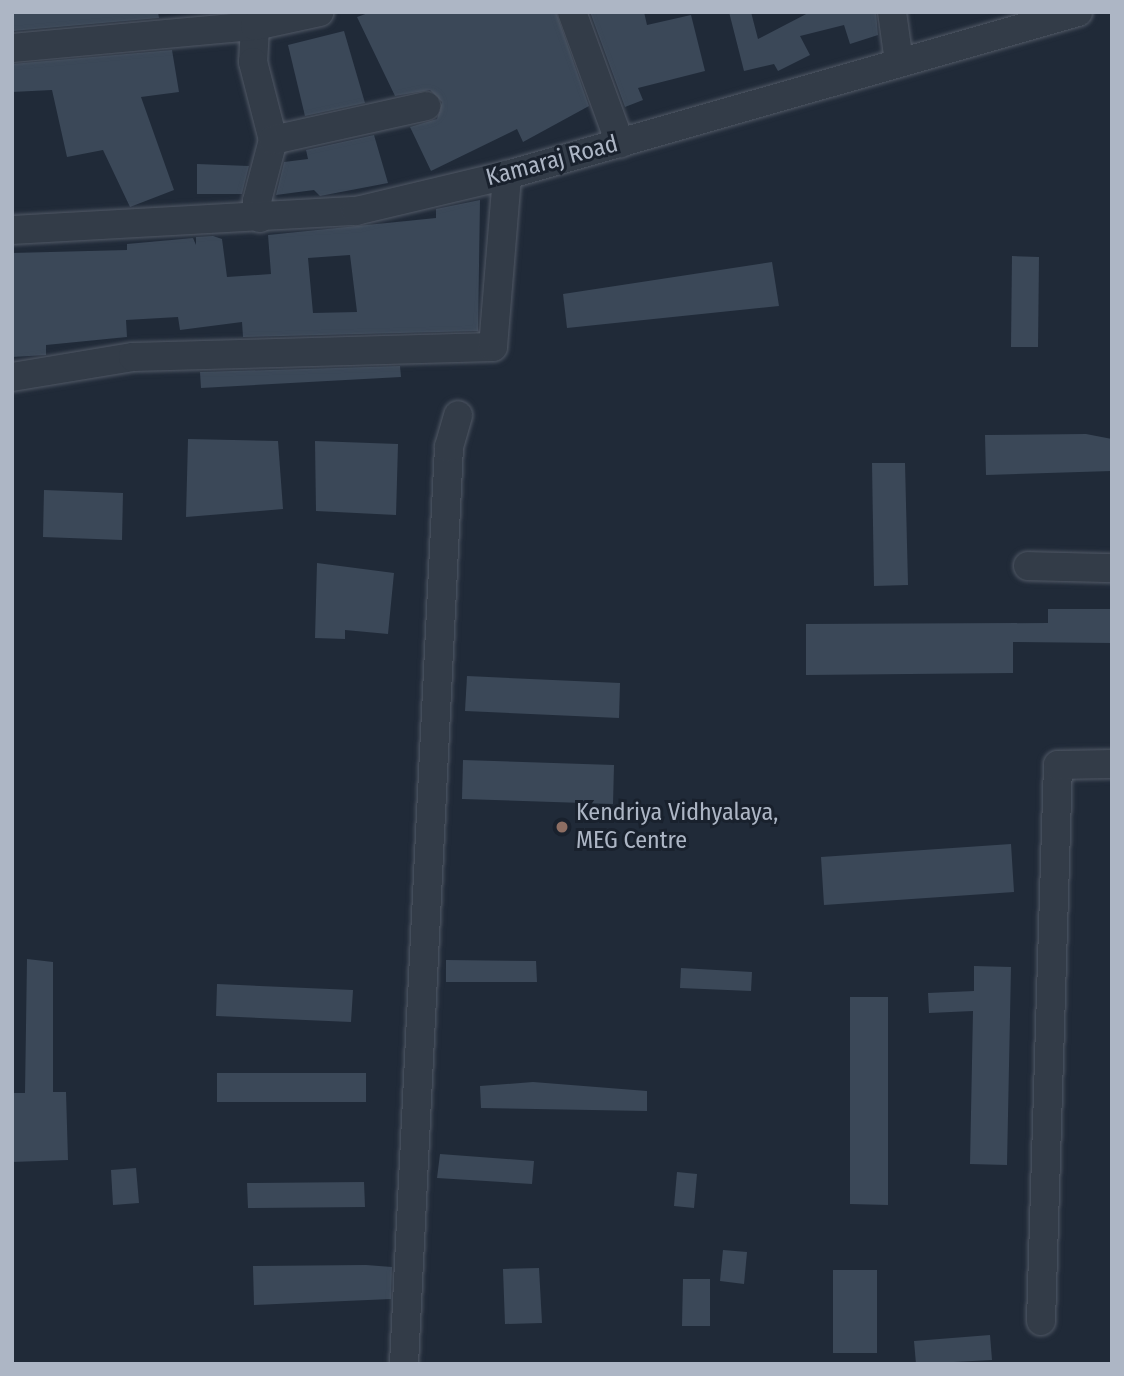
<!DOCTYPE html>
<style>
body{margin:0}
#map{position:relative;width:1124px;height:1376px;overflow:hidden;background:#202a38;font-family:"Fira Sans Condensed",sans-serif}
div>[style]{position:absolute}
.building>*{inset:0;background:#3b4858}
.roads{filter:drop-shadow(0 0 2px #515966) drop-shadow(0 0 2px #515966)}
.minor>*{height:28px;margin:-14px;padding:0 14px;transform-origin:14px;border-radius:14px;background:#333c48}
.dots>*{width:19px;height:19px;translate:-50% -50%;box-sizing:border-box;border:4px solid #19212d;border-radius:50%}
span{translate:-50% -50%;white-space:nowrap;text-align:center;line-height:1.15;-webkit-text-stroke:6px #19212d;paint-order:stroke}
.street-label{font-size:24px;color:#adb6c5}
.poi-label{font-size:24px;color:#adb6c5}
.left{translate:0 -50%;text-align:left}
.frame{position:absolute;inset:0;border:14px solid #adb6c5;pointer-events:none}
</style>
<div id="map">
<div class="building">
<i style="clip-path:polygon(12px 12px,158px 12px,159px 18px,13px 31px)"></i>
<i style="clip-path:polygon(371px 12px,556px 12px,589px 106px,523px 142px,517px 129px,431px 171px,410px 127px,437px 119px,442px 102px,430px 90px,395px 96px,357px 17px)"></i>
<i style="clip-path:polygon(590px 12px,644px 12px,647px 25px,691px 15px,705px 71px,638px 88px,643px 100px,625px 107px)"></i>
<i style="clip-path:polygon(729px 12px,751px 12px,758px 39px,810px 12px,876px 12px,878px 35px,850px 44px,844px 25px,800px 36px,810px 55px,778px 71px,774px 64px,744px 71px)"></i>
<i style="clip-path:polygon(344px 31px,365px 103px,305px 116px,288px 45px)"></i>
<i style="clip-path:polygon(172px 50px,179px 92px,141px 97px,174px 190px,130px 207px,103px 150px,67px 157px,52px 90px,12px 92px,12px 64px)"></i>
<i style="clip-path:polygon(374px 135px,388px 183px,320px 196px,314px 190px,276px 195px,284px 162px,308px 159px,306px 150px)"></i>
<i style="clip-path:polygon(197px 164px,249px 166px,242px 194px,197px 194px)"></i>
<i style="clip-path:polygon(evenodd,480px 200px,478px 331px,243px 337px,242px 322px,180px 330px,178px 317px,126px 320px,127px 337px,46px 345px,46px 355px,12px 357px,12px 253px,127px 250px,127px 244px,193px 238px,196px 245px,196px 237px,213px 236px,222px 239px,227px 277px,271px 274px,268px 235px,436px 218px,436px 209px,480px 200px,350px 255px,357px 312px,313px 313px,308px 258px,350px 255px)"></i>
<i style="clip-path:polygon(1012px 256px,1039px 257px,1038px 347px,1011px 347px)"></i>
<i style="clip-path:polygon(772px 262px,779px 306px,567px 328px,563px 294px)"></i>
<i style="clip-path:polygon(400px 366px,401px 377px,201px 388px,200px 372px)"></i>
<i style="clip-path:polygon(1086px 434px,1112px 439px,1112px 471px,986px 475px,985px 435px)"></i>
<i style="clip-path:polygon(188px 439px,278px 441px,283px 509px,186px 517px)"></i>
<i style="clip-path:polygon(315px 441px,398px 444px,396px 515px,316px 511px)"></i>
<i style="clip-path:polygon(872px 463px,905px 463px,908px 585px,874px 586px)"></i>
<i style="clip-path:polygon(44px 490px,123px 493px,122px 540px,43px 537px)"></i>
<i style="clip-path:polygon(317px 563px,394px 573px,388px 634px,345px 630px,345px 639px,315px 638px)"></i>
<i style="clip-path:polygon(1048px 609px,1112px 609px,1112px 643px,1013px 642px,1013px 673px,806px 675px,806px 624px,1048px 623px)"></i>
<i style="clip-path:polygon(467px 676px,620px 683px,619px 718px,465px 711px)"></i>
<i style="clip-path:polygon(463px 760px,614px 765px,613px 804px,462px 799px)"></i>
<i style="clip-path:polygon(1011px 844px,1014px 892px,824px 905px,821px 857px)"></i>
<i style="clip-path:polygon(27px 959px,53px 962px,53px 1092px,66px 1092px,68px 1160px,12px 1162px,12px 1093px,25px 1093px)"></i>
<i style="clip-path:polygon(446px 960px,536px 961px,537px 982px,446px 982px)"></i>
<i style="clip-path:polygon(974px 966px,1011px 967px,1007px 1165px,970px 1164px,973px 1011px,929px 1013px,928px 993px,974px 991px)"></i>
<i style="clip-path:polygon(681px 968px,752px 972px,751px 991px,680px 988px)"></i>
<i style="clip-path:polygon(217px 984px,353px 990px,351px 1022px,216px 1016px)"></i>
<i style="clip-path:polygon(850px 997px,888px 997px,888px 1205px,850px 1204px)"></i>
<i style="clip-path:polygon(217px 1073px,366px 1073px,366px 1102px,217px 1102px)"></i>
<i style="clip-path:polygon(533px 1082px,647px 1091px,647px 1111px,481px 1108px,480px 1086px)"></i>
<i style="clip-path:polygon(440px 1154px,534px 1161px,532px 1184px,437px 1178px)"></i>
<i style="clip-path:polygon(136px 1168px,139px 1203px,113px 1205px,111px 1170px)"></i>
<i style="clip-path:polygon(677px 1172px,697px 1174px,694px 1208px,674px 1206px)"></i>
<i style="clip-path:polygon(364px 1182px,365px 1207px,248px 1208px,247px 1183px)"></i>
<i style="clip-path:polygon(723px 1250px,747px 1252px,744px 1284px,720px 1281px)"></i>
<i style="clip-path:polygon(366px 1265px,392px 1267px,391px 1299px,254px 1305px,253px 1266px)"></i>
<i style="clip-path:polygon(539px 1268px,542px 1323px,505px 1324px,503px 1269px)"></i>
<i style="clip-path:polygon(833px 1270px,877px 1270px,877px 1353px,833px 1353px)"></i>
<i style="clip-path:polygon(683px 1279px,710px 1279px,710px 1326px,682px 1326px)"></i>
<i style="clip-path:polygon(990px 1335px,992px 1360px,916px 1364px,914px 1341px)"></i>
</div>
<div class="roads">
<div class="minor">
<i style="left:572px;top:12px;width:140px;rotate:69.9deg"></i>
<i style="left:892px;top:12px;width:50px;rotate:82deg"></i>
<i style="left:255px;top:26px;width:36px;rotate:93deg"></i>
<i style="left:253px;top:62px;width:81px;rotate:75.6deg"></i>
<i style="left:12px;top:48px;width:244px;rotate:-5.2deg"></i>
<i style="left:255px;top:26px;width:66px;rotate:-12.2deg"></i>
<i style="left:260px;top:218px;width:17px;rotate:-100deg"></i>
<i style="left:257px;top:201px;width:63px;rotate:-75.3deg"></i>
<i style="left:273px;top:140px;width:157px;rotate:-12.5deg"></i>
<i style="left:12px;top:230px;width:345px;rotate:-3.2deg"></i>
<i style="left:356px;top:211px;width:155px;rotate:-13.4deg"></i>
<i style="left:507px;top:175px;width:594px;rotate:-15.93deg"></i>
<i style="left:12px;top:377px;width:123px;rotate:-9.4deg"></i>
<i style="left:133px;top:357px;width:360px;rotate:-1.6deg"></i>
<i style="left:493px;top:347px;width:173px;rotate:-85.3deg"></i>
<i style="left:1028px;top:566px;width:84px;rotate:1.4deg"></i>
<i style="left:1041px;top:1321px;width:556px;rotate:-88.25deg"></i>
<i style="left:1058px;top:765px;width:54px;rotate:-1.1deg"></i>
<i style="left:404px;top:1364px;width:918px;rotate:-87.19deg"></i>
<i style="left:449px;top:447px;width:33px;rotate:-74deg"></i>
</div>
</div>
<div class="dots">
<i style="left:562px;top:827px;background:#8d6e63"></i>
</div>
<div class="street-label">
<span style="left:552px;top:161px;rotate:-15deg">Kamaraj Road</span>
</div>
<div class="poi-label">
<span class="left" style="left:576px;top:827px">Kendriya Vidhyalaya,<br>MEG Centre</span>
</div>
<div class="frame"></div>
</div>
